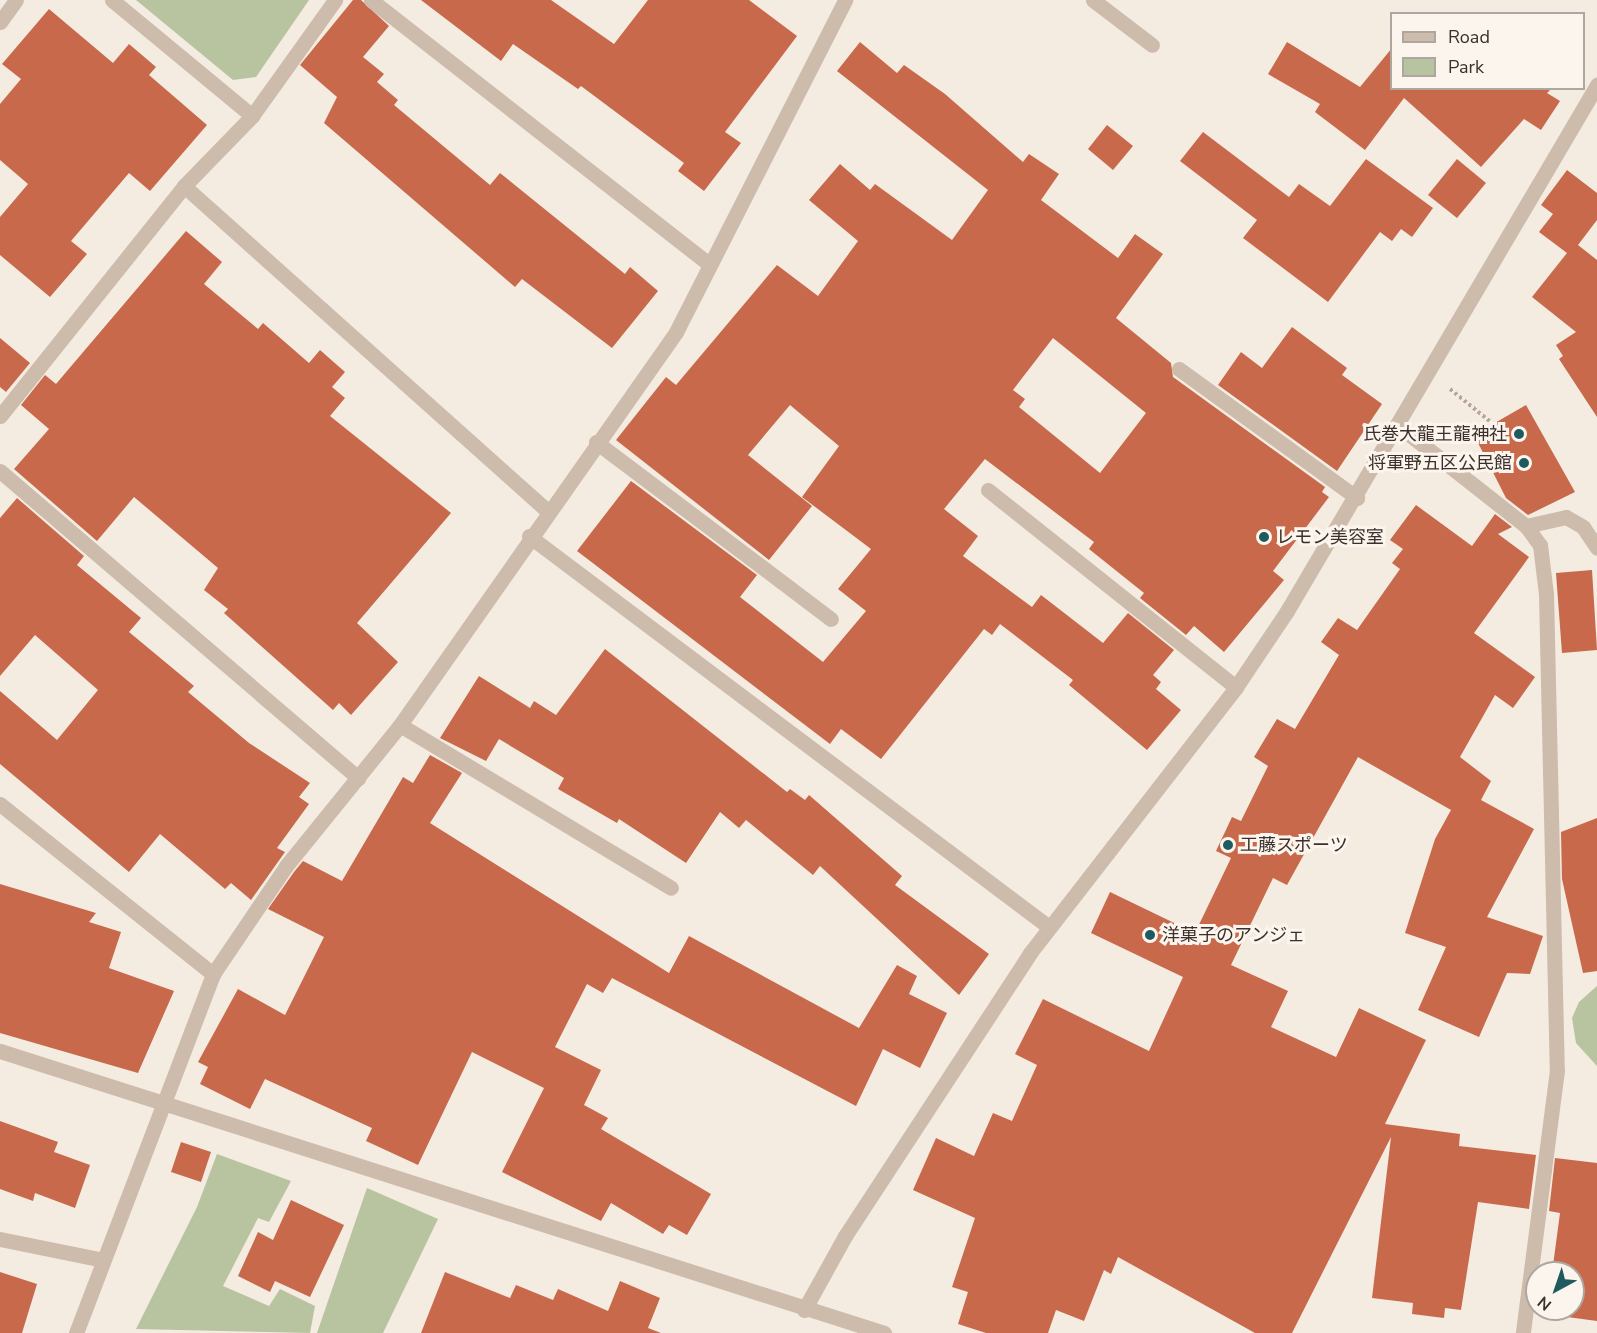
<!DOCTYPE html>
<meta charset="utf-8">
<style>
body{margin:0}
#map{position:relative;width:1597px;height:1333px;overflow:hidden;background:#f4ebe1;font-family:"Nunito Sans","Noto Sans JP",sans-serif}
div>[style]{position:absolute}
.green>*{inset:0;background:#b8c4a0}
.building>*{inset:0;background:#c8694b}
.path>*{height:4px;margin-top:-2px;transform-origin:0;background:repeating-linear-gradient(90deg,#b9a596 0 3px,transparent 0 6px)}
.service>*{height:15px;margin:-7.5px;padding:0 7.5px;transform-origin:7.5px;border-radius:7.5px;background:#cdbbac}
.minor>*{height:15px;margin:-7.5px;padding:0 7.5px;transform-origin:7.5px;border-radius:7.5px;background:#cdbbac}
.dots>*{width:16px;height:16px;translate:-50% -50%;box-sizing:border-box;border:3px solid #fbf5ee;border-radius:50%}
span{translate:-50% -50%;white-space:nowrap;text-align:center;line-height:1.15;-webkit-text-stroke:6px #fbf5ee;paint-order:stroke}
.poi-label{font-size:18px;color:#3b302b}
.right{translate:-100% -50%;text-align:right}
.left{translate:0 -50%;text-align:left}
.legend{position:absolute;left:1390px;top:12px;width:195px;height:78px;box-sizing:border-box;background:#fbf5ee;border:2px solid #aea6a0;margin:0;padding:8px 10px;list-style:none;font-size:18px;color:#3b302b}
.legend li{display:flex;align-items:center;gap:12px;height:30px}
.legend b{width:30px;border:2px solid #aea6a0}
.north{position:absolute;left:1525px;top:1261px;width:60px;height:60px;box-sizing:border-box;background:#fbf5ee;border:2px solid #aea6a0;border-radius:50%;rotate:220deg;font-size:16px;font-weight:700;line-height:24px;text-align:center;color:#3b302b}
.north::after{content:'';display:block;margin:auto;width:21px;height:27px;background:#1f5a5e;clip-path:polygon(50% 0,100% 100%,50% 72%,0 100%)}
</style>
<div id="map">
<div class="green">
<i style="clip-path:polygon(136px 0,309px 0,256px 77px,233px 80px)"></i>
<i style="clip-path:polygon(1597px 986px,1597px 1066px,1576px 1043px,1572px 1018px,1579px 1002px)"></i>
<i style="clip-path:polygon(217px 1154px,291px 1181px,269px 1222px,258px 1218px,223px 1286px,269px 1306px,280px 1289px,315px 1306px,310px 1333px,136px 1329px,197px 1207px)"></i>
<i style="clip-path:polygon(367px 1188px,438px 1219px,383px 1333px,317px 1333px)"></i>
</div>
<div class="building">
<i style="clip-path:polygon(353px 0,361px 0,389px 26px,363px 57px,384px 74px,377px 82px,398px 100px,394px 105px,490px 185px,500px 173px,625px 274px,630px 267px,658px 291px,612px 348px,522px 279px,515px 287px,324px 123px,337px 97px,300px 65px)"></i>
<i style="clip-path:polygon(421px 0,551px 0,614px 44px,648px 0,749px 0,797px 36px,725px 132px,741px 143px,704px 191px,678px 171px,684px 163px,581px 86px,578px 89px,513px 44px,501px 61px)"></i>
<i style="clip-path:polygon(49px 9px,113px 63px,129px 44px,156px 67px,149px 75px,207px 125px,150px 191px,129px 173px,71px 241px,87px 254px,50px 297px,0 255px,0 217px,28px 184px,0 160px,0 104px,21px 79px,2px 64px)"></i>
<i style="clip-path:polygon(evenodd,860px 42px,897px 73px,904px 65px,945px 94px,1023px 162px,1029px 154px,1059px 174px,1041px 200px,1118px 258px,1135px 234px,1163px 254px,1116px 318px,1171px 363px,1173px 377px,1325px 487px,1322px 492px,1329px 497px,1273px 571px,1284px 580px,1224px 652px,1194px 626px,1186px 635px,1140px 598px,1144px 593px,1089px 549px,1094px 542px,985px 459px,944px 509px,978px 536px,963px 556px,1032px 607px,1041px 595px,1103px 643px,1128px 613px,1174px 650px,1153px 675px,1161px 682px,1156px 689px,1181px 710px,1147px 750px,1069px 685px,1073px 680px,1000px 624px,992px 635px,984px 629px,881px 759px,841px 729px,830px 744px,577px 551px,631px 481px,757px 575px,740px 597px,823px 662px,866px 611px,838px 589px,871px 549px,802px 497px,839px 446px,790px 405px,748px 455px,812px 506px,769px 560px,616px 440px,666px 377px,676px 385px,777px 265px,818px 296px,858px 241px,809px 200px,840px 164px,870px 190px,875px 184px,952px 240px,988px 190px,837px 71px,860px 42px,1053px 338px,1146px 413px,1100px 473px,1019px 407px,1025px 399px,1013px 390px,1053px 338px)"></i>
<i style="clip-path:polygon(1287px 42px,1360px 87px,1392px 48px,1392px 88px,1552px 88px,1547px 93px,1560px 101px,1541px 130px,1524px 119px,1481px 167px,1404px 98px,1365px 150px,1315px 112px,1320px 104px,1268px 74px)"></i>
<i style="clip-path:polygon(1107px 125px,1133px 146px,1113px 170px,1088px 149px)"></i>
<i style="clip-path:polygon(1203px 132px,1289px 197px,1299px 184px,1330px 206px,1366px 159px,1433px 208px,1412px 237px,1401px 229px,1392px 241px,1380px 232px,1328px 302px,1243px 238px,1257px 220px,1180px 161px)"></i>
<i style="clip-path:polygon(1457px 159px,1486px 183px,1457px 218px,1428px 195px)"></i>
<i style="clip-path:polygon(1567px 170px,1597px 193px,1597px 220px,1578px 245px,1597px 260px,1597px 417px,1559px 359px,1563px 356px,1556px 345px,1576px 332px,1532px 297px,1567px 253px,1539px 232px,1553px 214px,1541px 205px)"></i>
<i style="clip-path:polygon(186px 231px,222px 262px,204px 284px,258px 329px,263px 323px,309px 363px,320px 350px,345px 372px,332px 387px,345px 398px,330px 416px,451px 513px,357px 623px,398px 662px,351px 715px,339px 703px,333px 710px,224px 613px,228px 609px,204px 590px,218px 568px,134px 497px,97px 541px,14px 469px,49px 429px,21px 405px,45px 375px,56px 384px)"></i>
<i style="clip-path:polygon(1292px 327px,1347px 368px,1342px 375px,1382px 404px,1337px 471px,1218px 385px,1241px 352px,1262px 368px)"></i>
<i style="clip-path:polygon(0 338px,30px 363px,6px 392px,0 387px)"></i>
<i style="clip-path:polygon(1526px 405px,1575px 492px,1528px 515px,1506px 498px,1474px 435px)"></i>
<i style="clip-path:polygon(17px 498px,84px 556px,77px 565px,141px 618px,129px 632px,194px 686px,188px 692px,249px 743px,310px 783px,299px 797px,309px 804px,277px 848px,285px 852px,251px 900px,231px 883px,225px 889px,160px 834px,129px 872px,0 764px,0 691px,57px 740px,98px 690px,35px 635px,0 676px,0 518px)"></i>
<i style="clip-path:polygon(1416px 505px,1472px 546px,1495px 514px,1512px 527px,1498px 534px,1529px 557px,1474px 633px,1535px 677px,1513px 708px,1495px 695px,1460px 757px,1491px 781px,1481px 800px,1534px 829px,1487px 917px,1543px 936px,1530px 974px,1507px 973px,1479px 1037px,1418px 1010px,1446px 947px,1405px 933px,1435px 839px,1451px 810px,1358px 757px,1287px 885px,1273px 878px,1231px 965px,1288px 991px,1271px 1027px,1336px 1057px,1359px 1008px,1426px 1040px,1385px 1124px,1460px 1134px,1459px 1146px,1536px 1155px,1529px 1209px,1478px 1202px,1461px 1310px,1445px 1308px,1444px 1318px,1412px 1314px,1413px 1303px,1372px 1298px,1391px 1137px,1292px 1333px,1255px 1333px,1118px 1257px,1111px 1274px,1104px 1270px,1084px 1321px,1056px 1310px,1048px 1333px,986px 1333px,958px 1324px,968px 1292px,952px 1287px,975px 1218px,913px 1190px,936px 1138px,974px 1156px,993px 1113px,1012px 1121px,1037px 1065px,1015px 1054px,1043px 999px,1149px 1051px,1183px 977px,1091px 933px,1110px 892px,1195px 933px,1231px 858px,1216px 851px,1232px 817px,1241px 821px,1268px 766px,1254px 757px,1277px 719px,1295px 729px,1339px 655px,1321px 642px,1338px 618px,1357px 630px,1400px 569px,1392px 563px,1403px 549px,1390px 540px)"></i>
<i style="clip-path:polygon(1592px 570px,1597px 650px,1562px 653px,1556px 573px)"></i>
<i style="clip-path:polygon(605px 649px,787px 792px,790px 789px,805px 800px,809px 795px,902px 876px,895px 885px,989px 954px,959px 995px,820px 866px,813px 875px,746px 820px,739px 828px,720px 812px,686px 863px,619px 819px,617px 823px,558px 789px,564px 778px,499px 739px,486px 761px,440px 738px,479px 676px,530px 708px,534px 701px,556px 715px)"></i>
<i style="clip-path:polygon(430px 755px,462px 773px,430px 823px,669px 973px,689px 936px,859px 1028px,897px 965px,917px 976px,909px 994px,947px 1013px,920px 1068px,883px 1049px,856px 1106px,612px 978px,603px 993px,587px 984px,555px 1047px,601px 1070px,584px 1105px,608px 1118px,601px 1129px,711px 1194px,687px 1235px,669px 1225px,663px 1234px,611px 1203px,601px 1221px,502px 1172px,544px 1088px,472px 1052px,418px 1165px,366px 1141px,372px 1128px,265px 1079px,250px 1109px,200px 1084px,208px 1067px,198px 1062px,238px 989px,285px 1015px,324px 937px,268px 909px,294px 872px,303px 861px,342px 881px,403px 777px,413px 783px)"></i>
<i style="clip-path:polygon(1597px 818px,1597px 971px,1583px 973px,1562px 879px,1561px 832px)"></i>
<i style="clip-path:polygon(0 884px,96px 913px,89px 922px,121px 932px,109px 968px,174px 991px,138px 1073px,0 1033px)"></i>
<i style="clip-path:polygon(0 1121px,58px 1142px,54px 1152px,90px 1165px,75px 1208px,35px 1193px,33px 1201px,0 1189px)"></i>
<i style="clip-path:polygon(181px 1142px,211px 1152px,201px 1182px,171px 1172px)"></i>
<i style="clip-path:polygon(1555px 1158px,1597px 1163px,1597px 1321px,1560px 1316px,1561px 1309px,1573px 1309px,1573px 1273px,1552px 1273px,1560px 1213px,1549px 1211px)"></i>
<i style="clip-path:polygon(291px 1200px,344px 1225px,310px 1297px,275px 1281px,270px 1292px,238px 1276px,258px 1232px,273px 1240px)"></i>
<i style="clip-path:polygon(0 1272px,37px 1284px,22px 1333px,0 1333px)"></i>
<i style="clip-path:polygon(445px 1272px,510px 1298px,516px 1285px,553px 1300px,558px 1289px,608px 1311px,620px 1281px,660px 1298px,648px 1328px,661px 1333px,421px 1333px)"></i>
</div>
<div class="path">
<i style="left:1450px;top:389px;width:54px;rotate:39deg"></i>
</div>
<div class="service">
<i style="left:529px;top:536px;width:651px;rotate:36.94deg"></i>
</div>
<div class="minor">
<i style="left:112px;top:0;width:182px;rotate:39.6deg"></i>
<i style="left:371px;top:0;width:427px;rotate:38deg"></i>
<i style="left:1093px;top:0;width:74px;rotate:37.3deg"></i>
<i style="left:0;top:22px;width:27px;rotate:-54deg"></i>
<i style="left:184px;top:186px;width:486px;rotate:41.8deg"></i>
<i style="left:1179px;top:369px;width:220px;rotate:35.9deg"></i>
<i style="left:0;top:416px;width:295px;rotate:-51.3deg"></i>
<i style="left:184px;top:186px;width:98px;rotate:-45.8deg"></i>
<i style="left:252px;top:116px;width:143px;rotate:-54.4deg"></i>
<i style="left:1400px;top:427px;width:160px;rotate:38.2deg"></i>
<i style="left:1526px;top:526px;width:24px;rotate:54deg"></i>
<i style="left:1540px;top:545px;width:49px;rotate:83deg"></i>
<i style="left:1546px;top:594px;width:476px;rotate:88.7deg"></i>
<i style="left:1557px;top:1070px;width:265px;rotate:97.4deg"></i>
<i style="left:596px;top:442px;width:294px;rotate:37deg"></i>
<i style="left:0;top:471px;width:472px;rotate:40.6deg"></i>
<i style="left:988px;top:490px;width:317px;rotate:38.5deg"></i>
<i style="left:1526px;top:526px;width:41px;rotate:-12.7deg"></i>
<i style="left:1566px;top:517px;width:20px;rotate:30deg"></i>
<i style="left:1583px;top:527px;width:25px;rotate:56deg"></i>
<i style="left:400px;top:725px;width:316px;rotate:31deg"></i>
<i style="left:0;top:804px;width:273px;rotate:38.6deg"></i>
<i style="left:0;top:1051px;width:928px;rotate:17.69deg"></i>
<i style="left:0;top:1239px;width:105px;rotate:11.5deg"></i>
<i style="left:804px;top:1310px;width:85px;rotate:-61deg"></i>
<i style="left:845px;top:1236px;width:338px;rotate:-56.8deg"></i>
<i style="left:1030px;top:953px;width:336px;rotate:-52.2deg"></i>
<i style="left:1236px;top:687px;width:92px;rotate:-56.1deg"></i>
<i style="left:1287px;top:611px;width:611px;rotate:-59.49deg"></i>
<i style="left:76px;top:1333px;width:384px;rotate:-69.1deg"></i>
<i style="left:213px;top:974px;width:130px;rotate:-55.9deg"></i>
<i style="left:286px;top:866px;width:181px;rotate:-51deg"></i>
<i style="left:400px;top:725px;width:480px;rotate:-54.9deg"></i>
<i style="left:676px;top:332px;width:373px;rotate:-63deg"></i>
</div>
<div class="dots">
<i style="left:1519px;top:434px;background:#1f5a5e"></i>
<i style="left:1524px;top:463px;background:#1f5a5e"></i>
<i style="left:1264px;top:537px;background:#1f5a5e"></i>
<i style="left:1228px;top:845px;background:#1f5a5e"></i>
<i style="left:1150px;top:935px;background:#1f5a5e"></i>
</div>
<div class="poi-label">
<span class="right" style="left:1507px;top:434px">氏巻大龍王龍神社</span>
<span class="right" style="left:1512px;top:463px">将軍野五区公民館</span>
<span class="left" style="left:1276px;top:537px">レモン美容室</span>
<span class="left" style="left:1240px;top:845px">工藤スポーツ</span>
<span class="left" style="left:1162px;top:935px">洋菓子のアンジェ</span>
</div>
<ul class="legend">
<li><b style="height:8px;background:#cdbbac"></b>Road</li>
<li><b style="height:16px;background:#b8c4a0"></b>Park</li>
</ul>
<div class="north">N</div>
</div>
